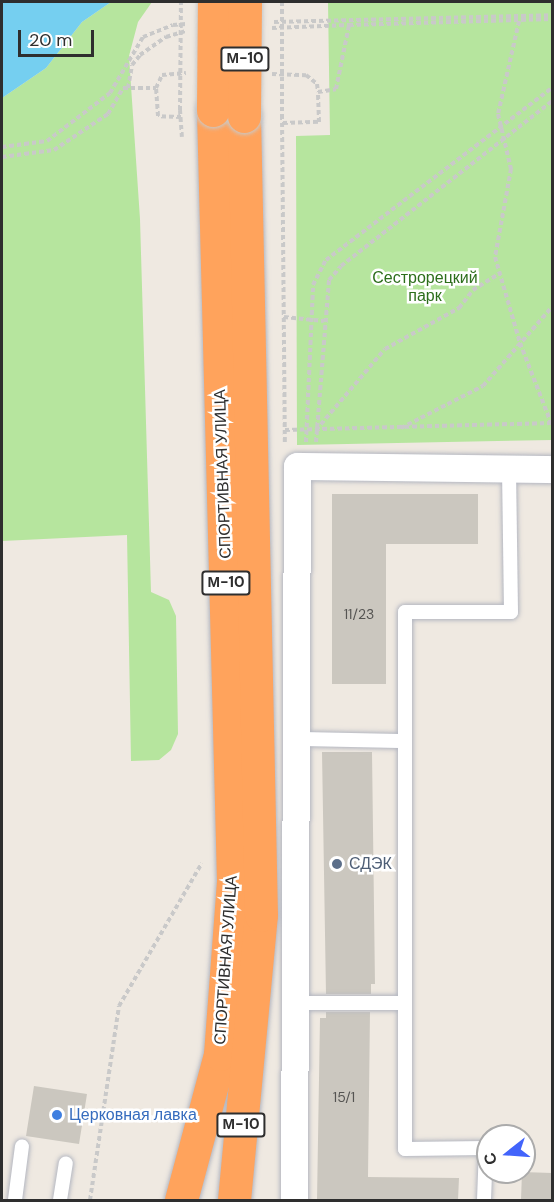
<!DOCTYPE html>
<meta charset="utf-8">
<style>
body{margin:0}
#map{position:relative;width:554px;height:1202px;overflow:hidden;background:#efe9e1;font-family:"DM Sans",sans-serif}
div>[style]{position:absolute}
.green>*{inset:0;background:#b6e59e}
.water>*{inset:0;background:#75cff0}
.building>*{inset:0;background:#cbc7bf}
.path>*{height:4px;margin-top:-2px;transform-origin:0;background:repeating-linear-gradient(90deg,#c9c9c9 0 4.5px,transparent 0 7.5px)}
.roads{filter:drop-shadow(0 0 2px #b4b7c1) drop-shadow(0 0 2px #b4b7c1)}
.lane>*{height:14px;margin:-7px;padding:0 7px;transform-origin:7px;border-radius:7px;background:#fff}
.street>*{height:27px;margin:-13.5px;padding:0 13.5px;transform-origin:13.5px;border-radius:13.5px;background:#fff}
.highway>*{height:33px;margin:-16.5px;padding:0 16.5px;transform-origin:16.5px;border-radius:16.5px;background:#ffa35c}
.path-bridge>*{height:4px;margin-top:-2px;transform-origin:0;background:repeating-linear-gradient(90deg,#c9c9c9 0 4.5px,transparent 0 7.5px)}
.bridges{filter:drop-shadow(0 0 2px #c9c9c9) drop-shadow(0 0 2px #c9c9c9)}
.highway-bridge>*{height:33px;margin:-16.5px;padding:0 16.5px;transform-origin:16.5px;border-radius:16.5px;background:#ffa35c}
.dots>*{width:16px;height:16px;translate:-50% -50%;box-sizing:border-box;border:3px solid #fff;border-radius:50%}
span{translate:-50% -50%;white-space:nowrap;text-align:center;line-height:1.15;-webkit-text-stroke:5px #fff;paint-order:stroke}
.number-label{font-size:14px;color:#555452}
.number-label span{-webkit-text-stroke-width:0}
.shield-label span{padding:2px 4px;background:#fff;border:2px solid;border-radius:4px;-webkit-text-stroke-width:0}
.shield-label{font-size:15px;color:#2e2e2e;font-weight:700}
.park-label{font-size:16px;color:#2c6e1b}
.street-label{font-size:16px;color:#2e2e2e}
.service-label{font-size:16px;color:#4e5e75}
.left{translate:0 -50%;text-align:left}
.shop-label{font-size:16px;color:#366cbe}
.frame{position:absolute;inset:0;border:3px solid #2e2e2e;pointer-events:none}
.north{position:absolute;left:476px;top:1124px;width:60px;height:60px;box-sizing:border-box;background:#fff;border:2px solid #ababab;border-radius:50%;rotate:253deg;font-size:16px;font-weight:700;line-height:24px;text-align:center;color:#2e2e2e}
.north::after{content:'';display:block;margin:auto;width:21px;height:27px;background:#4264fb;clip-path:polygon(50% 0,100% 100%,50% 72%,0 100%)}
.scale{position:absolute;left:18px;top:30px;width:76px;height:27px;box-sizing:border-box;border:3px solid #2e2e2e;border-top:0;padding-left:8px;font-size:18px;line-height:21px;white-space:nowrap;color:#2e2e2e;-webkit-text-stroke:4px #fff;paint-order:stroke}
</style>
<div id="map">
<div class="green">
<i style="clip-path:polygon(111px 2px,152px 2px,138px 22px,129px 56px,140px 219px,151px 592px,169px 600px,176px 616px,178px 734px,171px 750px,159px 760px,131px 761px,127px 535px,2px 541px,2px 98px,46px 68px,82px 22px)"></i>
<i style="clip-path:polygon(328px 2px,552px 2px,552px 440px,297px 445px,296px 136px,330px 135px)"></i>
</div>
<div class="water">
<i style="clip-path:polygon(2px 2px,111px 2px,82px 22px,46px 68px,2px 98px)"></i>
</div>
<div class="building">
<i style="clip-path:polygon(332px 494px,478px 494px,478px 544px,386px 544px,386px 684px,332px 684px)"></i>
<i style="clip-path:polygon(322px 752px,372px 752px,375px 984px,371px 984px,371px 994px,326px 994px)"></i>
<i style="clip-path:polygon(326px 1012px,370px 1012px,368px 1177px,459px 1178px,458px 1200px,317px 1200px,320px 1018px,326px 1018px)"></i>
<i style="clip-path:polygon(34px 1086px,87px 1094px,79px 1144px,26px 1136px)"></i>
<i style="clip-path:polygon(522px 1172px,552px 1173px,552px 1200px,521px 1200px)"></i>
</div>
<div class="path">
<i style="left:519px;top:21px;width:95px;rotate:102.7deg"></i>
<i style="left:498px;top:114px;width:57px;rotate:76.7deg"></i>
<i style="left:511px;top:169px;width:89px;rotate:100.3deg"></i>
<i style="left:495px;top:257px;width:90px;rotate:73.8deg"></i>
<i style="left:520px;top:343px;width:86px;rotate:68.8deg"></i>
<i style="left:274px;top:22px;width:278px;rotate:-1.4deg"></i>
<i style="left:272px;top:28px;width:77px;rotate:-2.2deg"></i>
<i style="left:272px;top:74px;width:34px;rotate:2deg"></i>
<i style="left:306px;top:75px;width:14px;rotate:39deg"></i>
<i style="left:317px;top:84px;width:8px;rotate:83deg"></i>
<i style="left:128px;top:88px;width:23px;rotate:-80deg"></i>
<i style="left:132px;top:65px;width:13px;rotate:-51deg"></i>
<i style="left:140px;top:55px;width:32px;rotate:-35deg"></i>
<i style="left:166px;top:37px;width:21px;rotate:-17deg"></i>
<i style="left:180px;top:110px;width:27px;rotate:86deg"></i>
<i style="left:282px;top:115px;width:328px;rotate:89.5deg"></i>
<i style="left:181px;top:117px;width:23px;rotate:-178deg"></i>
<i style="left:158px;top:116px;width:28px;rotate:-94deg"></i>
<i style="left:156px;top:88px;width:14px;rotate:-65deg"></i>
<i style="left:162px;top:75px;width:24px;rotate:-5deg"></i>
<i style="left:283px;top:123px;width:36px;rotate:-2deg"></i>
<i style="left:319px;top:122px;width:30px;rotate:-92deg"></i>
<i style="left:318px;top:92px;width:18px;rotate:-9deg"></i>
<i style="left:336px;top:89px;width:65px;rotate:-78.5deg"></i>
<i style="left:349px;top:25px;width:203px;rotate:-1.7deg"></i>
<i style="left:2px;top:147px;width:45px;rotate:-7.6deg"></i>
<i style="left:47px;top:141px;width:79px;rotate:-37.3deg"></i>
<i style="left:110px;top:93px;width:65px;rotate:-59.5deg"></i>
<i style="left:143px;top:37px;width:32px;rotate:-22deg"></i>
<i style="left:173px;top:25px;width:13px;rotate:-4deg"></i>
<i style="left:2px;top:157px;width:52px;rotate:-7.7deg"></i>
<i style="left:54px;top:150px;width:65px;rotate:-33.7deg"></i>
<i style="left:108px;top:114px;width:30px;rotate:-60deg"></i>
<i style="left:123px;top:88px;width:33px"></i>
<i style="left:284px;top:317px;width:40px;rotate:5.7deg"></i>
<i style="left:401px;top:428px;width:92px;rotate:-27.1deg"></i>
<i style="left:483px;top:386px;width:105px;rotate:-48.9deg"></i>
<i style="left:285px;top:430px;width:266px;rotate:-1.5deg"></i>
<i style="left:316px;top:430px;width:106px;rotate:-49.6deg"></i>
<i style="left:385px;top:349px;width:85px;rotate:-29deg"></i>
<i style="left:459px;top:308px;width:23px;rotate:-52deg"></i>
<i style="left:473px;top:290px;width:32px;rotate:-32deg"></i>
<i style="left:306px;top:442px;width:157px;rotate:-87.4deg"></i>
<i style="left:313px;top:285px;width:28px;rotate:-63deg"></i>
<i style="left:326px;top:260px;width:284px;rotate:-37.3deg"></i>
<i style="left:316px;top:442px;width:163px;rotate:-85.4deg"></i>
<i style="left:329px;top:280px;width:18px;rotate:-49deg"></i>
<i style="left:341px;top:266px;width:268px;rotate:-38deg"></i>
<i style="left:90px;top:1200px;width:196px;rotate:-81.5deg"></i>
<i style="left:119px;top:1006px;width:165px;rotate:-59.9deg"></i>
</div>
<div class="roads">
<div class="lane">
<i style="left:297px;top:739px;width:108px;rotate:1.1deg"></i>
<i style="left:294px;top:1003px;width:111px"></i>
<i style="left:15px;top:1200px;width:54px;rotate:-82.6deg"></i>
<i style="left:60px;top:1200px;width:37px;rotate:-81deg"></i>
<i style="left:484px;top:1200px;width:52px;rotate:-87.8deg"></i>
<i style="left:486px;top:1148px;width:81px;rotate:179.3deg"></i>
<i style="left:405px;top:1149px;width:537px;rotate:-90deg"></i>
<i style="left:405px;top:612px;width:106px"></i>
<i style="left:511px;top:612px;width:144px;rotate:-90.8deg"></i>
</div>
<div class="street">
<i style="left:294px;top:1200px;width:734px;rotate:-89.77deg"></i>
<i style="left:297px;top:466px;width:255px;rotate:0.7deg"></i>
</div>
<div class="highway">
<i style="left:181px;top:1200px;width:151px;rotate:-75deg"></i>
<i style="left:220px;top:1054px;width:174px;rotate:-85.7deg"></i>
<i style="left:233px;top:880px;width:770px;rotate:-91.49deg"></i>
<i style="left:234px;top:1200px;width:286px;rotate:-84.6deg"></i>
<i style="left:261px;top:915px;width:799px;rotate:-91.22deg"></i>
</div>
</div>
<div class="path-bridge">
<i style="left:282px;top:2px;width:113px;rotate:90deg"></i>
<i style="left:180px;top:110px;width:108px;rotate:-89.5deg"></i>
</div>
<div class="bridges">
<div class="highway-bridge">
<i style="left:213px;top:110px;width:108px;rotate:-89.5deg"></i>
<i style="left:244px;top:116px;width:114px;rotate:-89.5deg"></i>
</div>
</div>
<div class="dots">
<i style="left:337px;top:864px;background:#5c6f8a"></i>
<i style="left:57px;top:1115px;background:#3f7fe0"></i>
</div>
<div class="number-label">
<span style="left:359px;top:614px">11/23</span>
<span style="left:344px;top:1097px">15/1</span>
</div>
<div class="shield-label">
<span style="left:245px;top:59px">М-10</span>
<span style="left:226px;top:583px">М-10</span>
<span style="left:241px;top:1125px">М-10</span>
</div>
<div class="park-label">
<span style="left:425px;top:287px">Сестрорецкий<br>парк</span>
</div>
<div class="street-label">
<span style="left:223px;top:474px;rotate:-92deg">СПОРТИВНАЯ УЛИЦА</span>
<span style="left:226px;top:960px;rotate:-86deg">СПОРТИВНАЯ УЛИЦА</span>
</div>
<div class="service-label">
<span class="left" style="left:349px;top:864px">СДЭК</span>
</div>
<div class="shop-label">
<span class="left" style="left:69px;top:1115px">Церковная лавка</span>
</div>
<div class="frame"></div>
<div class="north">С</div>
<div class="scale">20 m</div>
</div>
